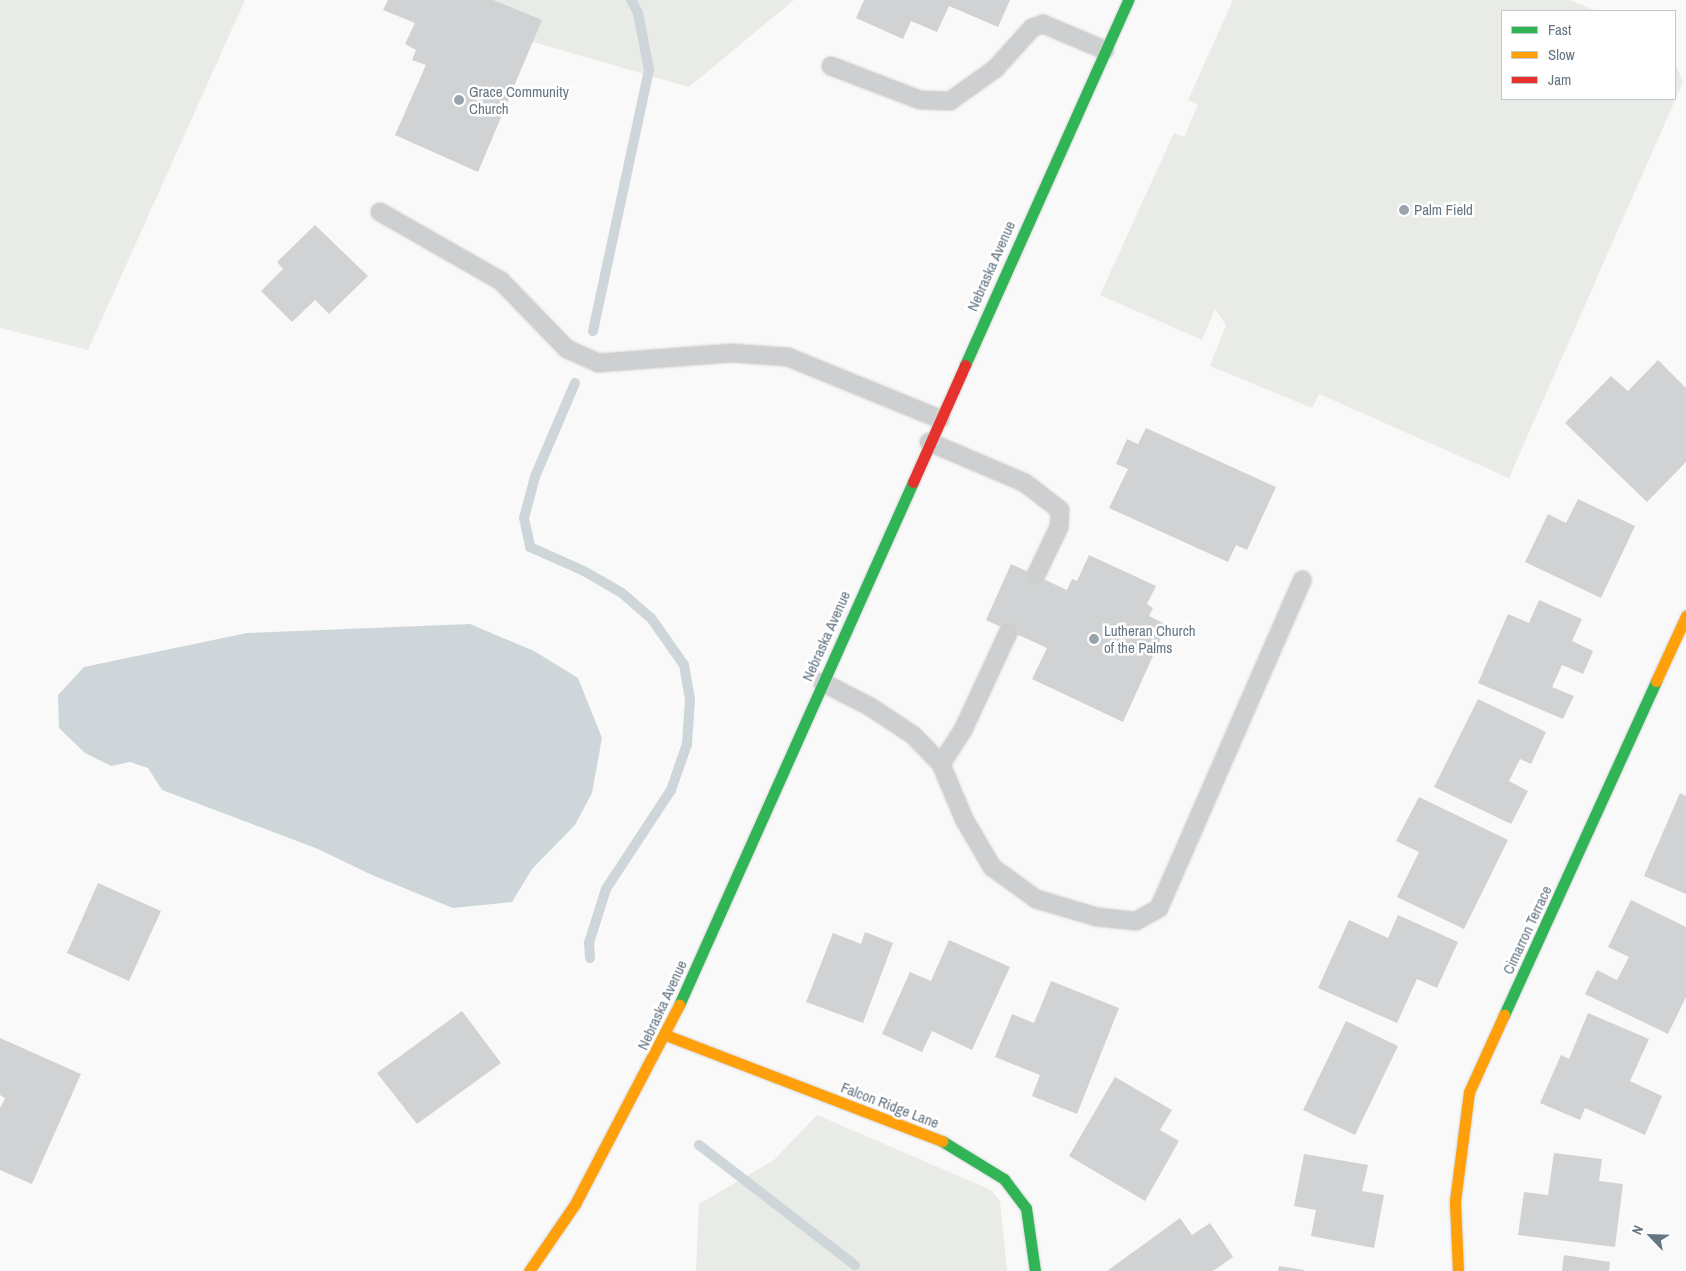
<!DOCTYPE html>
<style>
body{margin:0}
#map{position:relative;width:1686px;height:1271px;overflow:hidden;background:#f9f9f9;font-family:"Archivo Narrow",sans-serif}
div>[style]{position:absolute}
.green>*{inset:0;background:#e8ebe6}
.water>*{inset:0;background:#ced6d9}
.stream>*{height:10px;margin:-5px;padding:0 5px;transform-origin:5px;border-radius:5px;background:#ced6d9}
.building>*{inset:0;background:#d0d2d3}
.roads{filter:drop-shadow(0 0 1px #d5d6d7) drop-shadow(0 0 1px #d5d6d7)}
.lane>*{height:18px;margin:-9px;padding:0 9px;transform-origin:9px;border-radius:9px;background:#cecfd0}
.fast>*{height:11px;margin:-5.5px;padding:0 5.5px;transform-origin:5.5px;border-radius:5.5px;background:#30b455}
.slow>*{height:11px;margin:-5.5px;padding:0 5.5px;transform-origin:5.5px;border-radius:5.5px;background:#ff9f0a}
.jam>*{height:11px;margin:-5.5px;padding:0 5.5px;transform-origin:5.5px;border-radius:5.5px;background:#e5322d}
.dots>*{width:14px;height:14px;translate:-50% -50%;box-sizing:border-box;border:2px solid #fff;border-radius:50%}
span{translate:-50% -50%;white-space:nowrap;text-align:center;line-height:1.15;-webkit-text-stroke:5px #fff;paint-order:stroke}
.poi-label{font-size:15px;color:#657683}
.left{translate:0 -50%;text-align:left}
.street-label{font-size:15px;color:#657683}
.legend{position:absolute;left:1501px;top:10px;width:175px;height:90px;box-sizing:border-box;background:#fff;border:1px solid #c1c8cd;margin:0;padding:6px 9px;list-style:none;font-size:15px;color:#657683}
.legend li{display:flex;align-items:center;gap:10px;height:25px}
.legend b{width:25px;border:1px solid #c1c8cd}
.north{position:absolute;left:1626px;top:1211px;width:50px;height:50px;-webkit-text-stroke:4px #fff;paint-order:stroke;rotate:294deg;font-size:14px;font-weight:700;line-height:20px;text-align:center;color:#657683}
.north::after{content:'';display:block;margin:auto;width:18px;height:22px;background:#657683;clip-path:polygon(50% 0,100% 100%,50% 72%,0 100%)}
</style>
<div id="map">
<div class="green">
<i style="clip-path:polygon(0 0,245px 0,88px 350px,0 328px)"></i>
<i style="clip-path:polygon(387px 0,794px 0,689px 87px)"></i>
<i style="clip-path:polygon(1233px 0,1570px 0,1596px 11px,1502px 11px,1502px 99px,1675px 99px,1675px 62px,1683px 82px,1509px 478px,1319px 394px,1312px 408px,1210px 366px,1226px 325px,1215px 309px,1202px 340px,1100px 295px,1174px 133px,1184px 137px,1198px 105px,1188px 100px)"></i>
<i style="clip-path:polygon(817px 1115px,991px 1190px,1000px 1201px,1007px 1271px,696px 1271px,699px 1204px,774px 1160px)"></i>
</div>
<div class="water">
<i style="clip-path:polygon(470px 624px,534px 651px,578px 678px,602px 738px,592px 793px,575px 825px,532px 869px,512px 902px,453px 908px,372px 875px,318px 849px,162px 790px,148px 768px,130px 762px,111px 766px,85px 753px,59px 728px,58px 695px,84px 667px,247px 633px)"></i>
</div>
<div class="stream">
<i style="left:593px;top:331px;width:267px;rotate:-77.9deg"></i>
<i style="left:649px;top:70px;width:58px;rotate:-100.9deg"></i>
<i style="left:638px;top:13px;width:15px;rotate:-118deg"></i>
<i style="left:575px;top:383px;width:102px;rotate:113.1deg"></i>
<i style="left:535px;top:477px;width:42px;rotate:105deg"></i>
<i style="left:524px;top:518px;width:30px;rotate:78deg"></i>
<i style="left:530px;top:547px;width:59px;rotate:24deg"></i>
<i style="left:584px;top:571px;width:44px;rotate:30.1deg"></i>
<i style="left:622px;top:593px;width:38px;rotate:41deg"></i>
<i style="left:651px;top:618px;width:57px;rotate:54.9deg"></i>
<i style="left:684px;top:665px;width:35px;rotate:80deg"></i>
<i style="left:690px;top:699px;width:45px;rotate:93.8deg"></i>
<i style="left:687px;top:744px;width:49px;rotate:109.2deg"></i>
<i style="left:671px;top:790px;width:118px;rotate:123.3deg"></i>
<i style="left:606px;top:889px;width:57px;rotate:107.5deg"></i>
<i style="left:589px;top:943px;width:15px;rotate:86deg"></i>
<i style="left:699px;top:1145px;width:197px;rotate:37.6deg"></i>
</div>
<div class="building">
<i style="clip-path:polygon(388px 0,493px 0,542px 20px,478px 172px,395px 135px,426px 65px,412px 60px,416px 50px,405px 44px,415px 23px,383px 10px)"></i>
<i style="clip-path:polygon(864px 0,1010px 0,998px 27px,949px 6px,937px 32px,911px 21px,903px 39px,856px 18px)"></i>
<i style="clip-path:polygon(315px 225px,368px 276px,329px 314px,315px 300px,292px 322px,261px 291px,283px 269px,277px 262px)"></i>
<i style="clip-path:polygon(1658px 360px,1686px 388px,1686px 462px,1647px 502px,1565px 423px,1611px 376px,1628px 391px)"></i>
<i style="clip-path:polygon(1146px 428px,1276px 487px,1247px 550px,1236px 545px,1228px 562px,1109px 508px,1128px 469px,1116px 464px,1127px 439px,1138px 444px)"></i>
<i style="clip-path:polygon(1578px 499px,1635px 526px,1601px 598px,1525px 562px,1548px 514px,1566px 523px)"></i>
<i style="clip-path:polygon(1089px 555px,1156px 586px,1147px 604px,1153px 608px,1149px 616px,1167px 625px,1123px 722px,1032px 679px,1047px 648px,986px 620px,1011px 564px,1067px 590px,1072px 579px,1077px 581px)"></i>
<i style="clip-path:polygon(1539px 600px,1582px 619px,1572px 641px,1593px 651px,1583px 674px,1562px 665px,1552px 687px,1574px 696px,1563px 719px,1478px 683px,1508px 614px,1529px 623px)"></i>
<i style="clip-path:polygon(1478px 699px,1546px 732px,1531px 764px,1520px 759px,1509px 781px,1528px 791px,1511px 824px,1434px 787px)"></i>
<i style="clip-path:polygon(1680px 793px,1686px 796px,1686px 894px,1644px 876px)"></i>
<i style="clip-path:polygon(1419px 797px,1508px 840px,1464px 929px,1397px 897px,1419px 852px,1396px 841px)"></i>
<i style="clip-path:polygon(98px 883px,161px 911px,129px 981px,67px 953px)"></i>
<i style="clip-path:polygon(1631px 900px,1686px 927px,1686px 997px,1668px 1034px,1585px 994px,1597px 970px,1617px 980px,1629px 957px,1608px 947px)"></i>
<i style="clip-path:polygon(1398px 915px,1458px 942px,1437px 988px,1417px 979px,1397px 1023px,1318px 988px,1349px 920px,1388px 938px)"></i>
<i style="clip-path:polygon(865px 932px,893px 943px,863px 1023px,806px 1002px,833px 933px,861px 944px)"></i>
<i style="clip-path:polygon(949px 940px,1010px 967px,972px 1050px,932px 1031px,922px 1052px,882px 1034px,910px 972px,931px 981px)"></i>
<i style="clip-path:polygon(1051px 981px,1119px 1008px,1077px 1114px,1032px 1096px,1040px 1075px,995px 1057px,1012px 1014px,1034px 1023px)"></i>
<i style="clip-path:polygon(462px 1011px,501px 1063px,417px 1124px,377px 1073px)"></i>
<i style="clip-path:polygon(1588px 1013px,1649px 1039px,1630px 1081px,1662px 1096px,1645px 1135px,1585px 1108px,1580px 1120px,1540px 1103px,1561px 1055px,1569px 1059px)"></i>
<i style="clip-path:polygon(1346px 1021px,1398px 1046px,1355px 1135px,1303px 1110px)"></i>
<i style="clip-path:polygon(0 1038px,81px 1074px,32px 1184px,0 1170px,0 1108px,5px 1098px,0 1095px)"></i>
<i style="clip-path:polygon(1115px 1077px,1172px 1110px,1160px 1130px,1179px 1141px,1145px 1201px,1069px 1156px)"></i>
<i style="clip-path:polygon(1554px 1153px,1602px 1159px,1599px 1181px,1623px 1184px,1615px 1247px,1518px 1235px,1524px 1192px,1548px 1195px)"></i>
<i style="clip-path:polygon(1304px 1154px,1368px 1165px,1362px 1191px,1384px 1195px,1374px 1248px,1311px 1236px,1316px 1210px,1294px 1206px)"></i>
<i style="clip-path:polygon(1180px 1218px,1192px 1235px,1210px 1223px,1233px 1257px,1213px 1271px,1107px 1271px)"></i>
<i style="clip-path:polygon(1564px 1255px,1610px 1262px,1609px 1271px,1562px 1271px)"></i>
<i style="clip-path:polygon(1279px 1266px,1304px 1270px,1304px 1271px,1278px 1271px)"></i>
</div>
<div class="roads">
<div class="lane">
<i style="left:831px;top:66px;width:95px;rotate:20.9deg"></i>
<i style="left:920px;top:100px;width:30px;rotate:2deg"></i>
<i style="left:950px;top:101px;width:55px;rotate:-35.4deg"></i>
<i style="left:995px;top:69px;width:55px;rotate:-47.9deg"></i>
<i style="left:1032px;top:28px;width:12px;rotate:-20deg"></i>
<i style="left:1043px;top:24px;width:67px;rotate:22.8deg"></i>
<i style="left:380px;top:212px;width:139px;rotate:29.7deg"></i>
<i style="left:501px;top:281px;width:95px;rotate:45.9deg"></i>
<i style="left:567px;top:349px;width:34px;rotate:24deg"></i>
<i style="left:598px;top:363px;width:134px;rotate:-4.3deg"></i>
<i style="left:732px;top:353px;width:56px;rotate:4.1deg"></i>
<i style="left:788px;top:357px;width:164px;rotate:22.2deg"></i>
<i style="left:929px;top:442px;width:104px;rotate:23.1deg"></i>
<i style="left:1025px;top:483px;width:44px;rotate:37.6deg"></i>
<i style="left:1060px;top:510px;width:17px;rotate:93deg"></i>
<i style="left:1059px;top:527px;width:53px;rotate:115.6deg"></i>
<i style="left:822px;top:682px;width:53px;rotate:27.1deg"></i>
<i style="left:869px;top:706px;width:53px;rotate:33.4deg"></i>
<i style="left:913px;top:735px;width:40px;rotate:46deg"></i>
<i style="left:941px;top:764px;width:60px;rotate:67.3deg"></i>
<i style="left:964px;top:819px;width:56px;rotate:59.7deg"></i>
<i style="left:992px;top:867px;width:54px;rotate:36deg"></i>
<i style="left:1036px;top:899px;width:64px;rotate:16.4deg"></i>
<i style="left:1097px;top:917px;width:39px;rotate:6deg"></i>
<i style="left:1136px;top:921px;width:26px;rotate:-29deg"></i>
<i style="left:1159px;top:908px;width:358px;rotate:-66.4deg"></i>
<i style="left:941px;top:764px;width:40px;rotate:-57.1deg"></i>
<i style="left:963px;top:730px;width:109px;rotate:-65.1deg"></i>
</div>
<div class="fast">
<i style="left:965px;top:365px;width:400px;rotate:-65.9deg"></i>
<i style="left:679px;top:1005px;width:573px;rotate:-65.9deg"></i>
<i style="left:1504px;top:1015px;width:367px;rotate:-65.5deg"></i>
<i style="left:942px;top:1141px;width:73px;rotate:31.5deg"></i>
<i style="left:1004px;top:1179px;width:36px;rotate:53deg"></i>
<i style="left:1026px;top:1208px;width:64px;rotate:81.9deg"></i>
</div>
<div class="slow">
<i style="left:1656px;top:681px;width:72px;rotate:-65.2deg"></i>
<i style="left:666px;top:1035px;width:296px;rotate:21deg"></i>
<i style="left:529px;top:1271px;width:81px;rotate:-55.5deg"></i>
<i style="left:575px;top:1204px;width:225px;rotate:-62.4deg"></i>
<i style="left:1458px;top:1271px;width:70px;rotate:-92.5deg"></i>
<i style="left:1455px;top:1201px;width:110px;rotate:-82.7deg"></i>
<i style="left:1469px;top:1092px;width:85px;rotate:-65.6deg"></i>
</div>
<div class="jam">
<i style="left:913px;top:482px;width:128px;rotate:-66deg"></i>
</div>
</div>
<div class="dots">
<i style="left:459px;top:100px;background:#99a4ac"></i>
<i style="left:1404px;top:210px;background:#99a4ac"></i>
<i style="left:1094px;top:639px;background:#99a4ac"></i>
</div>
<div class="poi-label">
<span class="left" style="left:469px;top:100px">Grace Community<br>Church</span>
<span class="left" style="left:1414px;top:210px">Palm Field</span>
<span class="left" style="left:1104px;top:639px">Lutheran Church<br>of the Palms</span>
</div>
<div class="street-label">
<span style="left:991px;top:266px;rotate:-66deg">Nebraska Avenue</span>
<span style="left:826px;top:636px;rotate:-66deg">Nebraska Avenue</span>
<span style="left:1527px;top:930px;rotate:-65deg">Cimarron Terrace</span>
<span style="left:662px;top:1005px;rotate:-65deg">Nebraska Avenue</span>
<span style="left:890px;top:1105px;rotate:21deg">Falcon Ridge Lane</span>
</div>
<ul class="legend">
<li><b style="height:6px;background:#30b455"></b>Fast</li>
<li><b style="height:6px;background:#ff9f0a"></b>Slow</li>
<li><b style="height:6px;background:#e5322d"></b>Jam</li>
</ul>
<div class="north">N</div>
</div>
